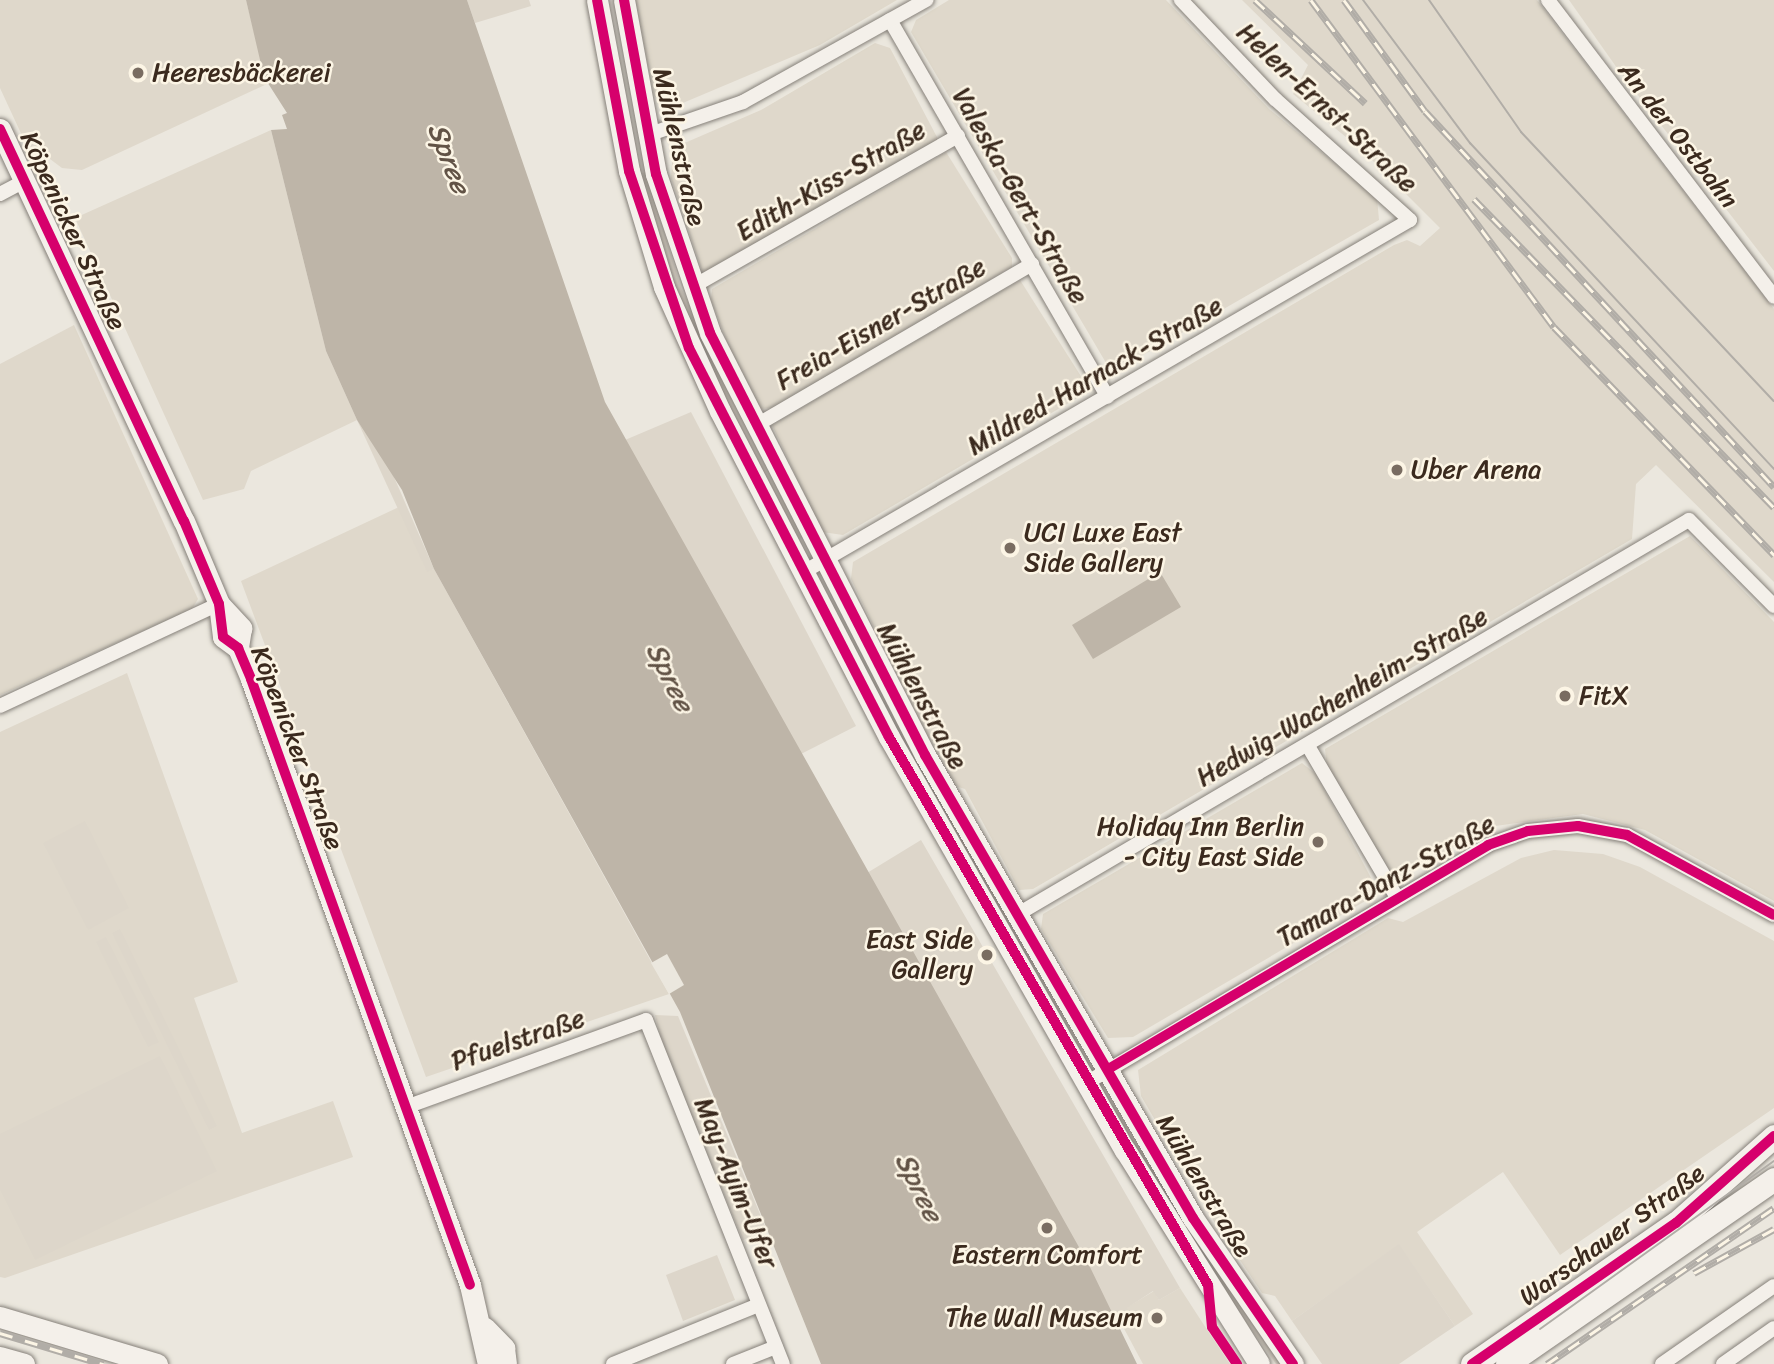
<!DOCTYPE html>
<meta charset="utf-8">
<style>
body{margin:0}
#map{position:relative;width:1774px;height:1364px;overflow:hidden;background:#ebe7de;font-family:Sriracha,sans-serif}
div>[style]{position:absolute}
.built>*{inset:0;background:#dfd8cb}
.green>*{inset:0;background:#ddd6ca}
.water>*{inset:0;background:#beb5a8}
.pier>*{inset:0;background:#ebe7de}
.roads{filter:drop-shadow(0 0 2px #858079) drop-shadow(0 0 2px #858079)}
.street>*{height:14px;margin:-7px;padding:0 7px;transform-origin:7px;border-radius:7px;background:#f4f0ea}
.secondary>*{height:21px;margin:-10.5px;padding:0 10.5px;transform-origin:10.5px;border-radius:10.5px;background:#f4f0ea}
.primary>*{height:23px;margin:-11.5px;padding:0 11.5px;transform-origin:11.5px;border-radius:11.5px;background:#f4f0ea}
.tram>*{height:2px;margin:-1px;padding:0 1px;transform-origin:1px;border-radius:1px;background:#b1ada7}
.rail>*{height:7px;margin-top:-3.5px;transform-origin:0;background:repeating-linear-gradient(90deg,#fcf5e5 0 13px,#b1ada7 0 26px);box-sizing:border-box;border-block:2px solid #b1ada7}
.cycleway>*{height:10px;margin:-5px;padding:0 5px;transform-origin:5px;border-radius:5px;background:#d6006c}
.dots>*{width:19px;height:19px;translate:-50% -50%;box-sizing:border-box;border:4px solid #fcf5e5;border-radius:50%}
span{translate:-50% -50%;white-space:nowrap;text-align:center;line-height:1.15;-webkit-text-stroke:5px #fcf5e5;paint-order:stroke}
.poi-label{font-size:26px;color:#3b2a1e}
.left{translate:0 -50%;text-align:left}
.right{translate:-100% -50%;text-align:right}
.street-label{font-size:26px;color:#3b2a1e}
.water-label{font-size:28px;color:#625346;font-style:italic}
</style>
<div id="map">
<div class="built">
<i style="clip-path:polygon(0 0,246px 0,267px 84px,82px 170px,62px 168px,46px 156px,31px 155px,0 88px)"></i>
<i style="clip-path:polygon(635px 0,897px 0,820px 45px,671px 108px,654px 96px)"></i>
<i style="clip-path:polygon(949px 0,1166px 0,1269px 109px,1377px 198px,1379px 220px,1112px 373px,911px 32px,916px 20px)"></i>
<i style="clip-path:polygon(1242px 0,1537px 0,1774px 309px,1774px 582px,1656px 465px,1636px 484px,1632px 539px,1033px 889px,1019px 890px,965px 789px,955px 786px,920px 724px,851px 579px,853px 562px,1394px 245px,1407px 240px,1420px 246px,1440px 228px,1362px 150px,1293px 94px,1308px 65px)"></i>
<i style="clip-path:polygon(1569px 0,1774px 0,1774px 271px,1617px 68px)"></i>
<i style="clip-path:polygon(875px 43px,890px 48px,938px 139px,716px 270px,702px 271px,671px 178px,673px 148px,761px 110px)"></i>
<i style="clip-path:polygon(271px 130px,326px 351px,357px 420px,251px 471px,244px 489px,203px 500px,75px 218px)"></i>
<i style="clip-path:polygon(946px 152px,1012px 258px,1012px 267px,773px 408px,760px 409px,734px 360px,711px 300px,712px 289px)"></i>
<i style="clip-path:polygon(1020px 280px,1084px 381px,1084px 394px,843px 535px,822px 532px,772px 425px)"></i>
<i style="clip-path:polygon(74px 325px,198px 599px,192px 609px,0 695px,0 364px)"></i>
<i style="clip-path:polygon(399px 507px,427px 571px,434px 569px,669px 994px,426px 1077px,241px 581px)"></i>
<i style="clip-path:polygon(1690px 536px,1774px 622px,1774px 901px,1645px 830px,1583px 814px,1488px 827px,1395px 880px,1327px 768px,1325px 749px)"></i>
<i style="clip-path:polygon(127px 673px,238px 982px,194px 998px,242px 1133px,333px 1101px,353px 1157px,5px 1278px,0 1277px,0 732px)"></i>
<i style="clip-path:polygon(1302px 763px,1316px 774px,1379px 893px,1133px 1037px,1108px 1038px,1041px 929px,1043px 914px)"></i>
<i style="clip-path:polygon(1554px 850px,1603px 854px,1640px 867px,1774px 941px,1774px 1108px,1560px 1255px,1503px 1172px,1417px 1232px,1473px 1314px,1455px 1326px,1399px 1245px,1292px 1321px,1275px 1296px,1262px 1293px,1215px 1223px,1141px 1096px,1138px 1070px,1388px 918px,1403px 922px,1521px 858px)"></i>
<i style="clip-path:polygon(1180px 1288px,1202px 1322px,1230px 1364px,1143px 1364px,1121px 1323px,1131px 1317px,1126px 1308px,1154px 1291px,1159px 1300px)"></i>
</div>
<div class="green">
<i style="clip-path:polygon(467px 0,529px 0,531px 6px,475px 23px)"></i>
<i style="clip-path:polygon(646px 172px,681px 288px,804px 537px,799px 539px,696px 347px,637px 175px)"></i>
<i style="clip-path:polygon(691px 412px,856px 726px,799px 755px,625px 440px)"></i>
<i style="clip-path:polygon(357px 420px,387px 461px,434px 569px,427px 572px)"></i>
<i style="clip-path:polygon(85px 821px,129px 908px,88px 930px,43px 843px)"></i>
<i style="clip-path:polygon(921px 840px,1180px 1288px,1159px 1300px,1153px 1291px,1127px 1308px,1131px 1317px,1117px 1325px,867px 873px)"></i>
<i style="clip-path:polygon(120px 929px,217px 1126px,209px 1130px,112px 933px)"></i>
<i style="clip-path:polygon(106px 937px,159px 1042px,148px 1047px,96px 942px)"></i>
<i style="clip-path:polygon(655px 1015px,678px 1016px,767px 1231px,743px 1240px,663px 1048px)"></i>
<i style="clip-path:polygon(160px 1056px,217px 1171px,35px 1260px,0 1190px,0 1134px)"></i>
<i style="clip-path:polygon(1118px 1102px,1285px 1364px,1276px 1364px,1218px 1283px,1110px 1107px)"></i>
<i style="clip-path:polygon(1399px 1244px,1455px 1326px,1399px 1364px,1322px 1364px,1292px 1321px)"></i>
<i style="clip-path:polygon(717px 1255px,735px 1300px,683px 1321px,666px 1275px)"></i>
</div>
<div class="water">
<i style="clip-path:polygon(246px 0,467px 0,605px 402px,1089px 1265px,1137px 1364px,821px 1364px,680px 1012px,434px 569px,402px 490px,357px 420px,326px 351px,271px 130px,287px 129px,282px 115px,287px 113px,264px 77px)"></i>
<i style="clip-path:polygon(1160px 572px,1181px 607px,1093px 659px,1072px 625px)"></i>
</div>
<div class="pier">
<i style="clip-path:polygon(667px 954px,684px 985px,669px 994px,651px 963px)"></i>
</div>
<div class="roads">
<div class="street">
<i style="left:1548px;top:0;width:373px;rotate:52.7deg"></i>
<i style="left:890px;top:20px;width:435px;rotate:60deg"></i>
<i style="left:650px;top:134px;width:98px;rotate:-19deg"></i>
<i style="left:743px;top:102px;width:210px;rotate:-29.1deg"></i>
<i style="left:0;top:194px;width:27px;rotate:-28deg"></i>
<i style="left:692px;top:287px;width:306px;rotate:-29.6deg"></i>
<i style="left:755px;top:426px;width:321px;rotate:-30.3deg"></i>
<i style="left:802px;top:573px;width:703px;rotate:-30.14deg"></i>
<i style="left:1410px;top:220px;width:181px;rotate:-138.1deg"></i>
<i style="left:1275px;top:99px;width:137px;rotate:-133.5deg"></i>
<i style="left:0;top:706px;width:242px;rotate:-25deg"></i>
<i style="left:1308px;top:746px;width:176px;rotate:59.6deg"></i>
<i style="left:1018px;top:914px;width:778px;rotate:-30.42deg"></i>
<i style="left:1689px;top:520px;width:121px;rotate:45.3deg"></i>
<i style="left:1088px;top:1082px;width:465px;rotate:-30.6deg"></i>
<i style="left:1488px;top:845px;width:42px;rotate:-19.3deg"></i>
<i style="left:1528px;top:831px;width:50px;rotate:-5.7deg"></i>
<i style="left:1578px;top:826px;width:50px;rotate:10.4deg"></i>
<i style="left:1627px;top:835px;width:167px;rotate:28.6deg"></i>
<i style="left:406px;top:1107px;width:255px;rotate:-19.9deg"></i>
<i style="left:646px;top:1020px;width:370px;rotate:68.3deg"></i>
<i style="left:613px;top:1364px;width:157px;rotate:-22.1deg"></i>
<i style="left:733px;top:1364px;width:46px;rotate:-21.6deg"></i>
<i style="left:1662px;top:1364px;width:136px;rotate:-34.9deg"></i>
<i style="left:1723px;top:1364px;width:62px;rotate:-35.2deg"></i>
</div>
<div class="secondary">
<i style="left:597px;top:0;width:174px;rotate:79.4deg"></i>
<i style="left:629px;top:171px;width:121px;rotate:73.2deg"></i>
<i style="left:664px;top:287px;width:136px;rotate:65.7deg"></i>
<i style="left:720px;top:411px;width:367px;rotate:62.6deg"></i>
<i style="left:889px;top:737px;width:476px;rotate:60.3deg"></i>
<i style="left:1125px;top:1150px;width:252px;rotate:57.9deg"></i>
<i style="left:624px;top:0;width:177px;rotate:79.6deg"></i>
<i style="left:656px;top:174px;width:168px;rotate:71.2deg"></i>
<i style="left:710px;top:333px;width:474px;rotate:63deg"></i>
<i style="left:925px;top:755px;width:535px;rotate:59.94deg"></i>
<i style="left:1193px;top:1218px;width:177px;rotate:55.6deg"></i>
<i style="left:0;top:129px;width:433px;rotate:64.9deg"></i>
<i style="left:184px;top:521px;width:90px;rotate:67.1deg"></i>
<i style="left:219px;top:604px;width:33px;rotate:83deg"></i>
<i style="left:223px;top:637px;width:19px;rotate:36deg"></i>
<i style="left:238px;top:648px;width:34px;rotate:67deg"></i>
<i style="left:251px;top:679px;width:644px;rotate:70.13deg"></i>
<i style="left:470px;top:1285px;width:81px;rotate:77.2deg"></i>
<i style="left:219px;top:604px;width:33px;rotate:47deg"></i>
<i style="left:241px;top:628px;width:20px;rotate:99deg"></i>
<i style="left:0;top:1317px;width:164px;rotate:16.7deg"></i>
<i style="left:485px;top:1328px;width:28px;rotate:46deg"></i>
<i style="left:504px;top:1348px;width:16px;rotate:83deg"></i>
<i style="left:0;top:1357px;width:25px;rotate:16deg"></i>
</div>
<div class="primary">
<i style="left:1472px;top:1364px;width:248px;rotate:-34.7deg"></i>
<i style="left:1676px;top:1223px;width:131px;rotate:-41.6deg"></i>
<i style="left:1507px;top:1364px;width:325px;rotate:-34.7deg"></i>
</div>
</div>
<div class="tram">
<i style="left:1363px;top:0;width:179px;rotate:53.2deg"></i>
<i style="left:1470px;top:143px;width:446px;rotate:47deg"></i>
<i style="left:1429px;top:0;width:161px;rotate:55.1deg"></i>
<i style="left:1521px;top:132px;width:369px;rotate:46.8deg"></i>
<i style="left:1540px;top:1329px;width:288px;rotate:-35.7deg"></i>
</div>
<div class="rail">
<i style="left:1255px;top:0;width:151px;rotate:43.1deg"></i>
<i style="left:1311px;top:0;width:407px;rotate:53.4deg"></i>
<i style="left:1554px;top:327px;width:317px;rotate:46deg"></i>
<i style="left:1344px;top:0;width:137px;rotate:53.9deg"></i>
<i style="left:1425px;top:111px;width:513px;rotate:47.13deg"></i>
<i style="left:1474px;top:199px;width:430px;rotate:45.8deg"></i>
<i style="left:1694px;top:1273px;width:91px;rotate:-28.8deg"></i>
<i style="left:0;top:1333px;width:108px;rotate:16.8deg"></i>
<i style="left:1547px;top:1364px;width:275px;rotate:-34.5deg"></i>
</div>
<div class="cycleway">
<i style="left:597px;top:0;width:174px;rotate:79.4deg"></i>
<i style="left:629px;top:171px;width:187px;rotate:71.3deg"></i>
<i style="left:689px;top:348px;width:437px;rotate:62.8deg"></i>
<i style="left:889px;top:737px;width:634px;rotate:59.8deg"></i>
<i style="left:1208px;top:1285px;width:42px;rotate:84.6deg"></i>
<i style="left:1212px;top:1327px;width:45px;rotate:56deg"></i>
<i style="left:624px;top:0;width:177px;rotate:79.6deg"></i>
<i style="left:656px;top:174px;width:168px;rotate:71.2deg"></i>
<i style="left:710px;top:333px;width:474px;rotate:63deg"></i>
<i style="left:925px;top:755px;width:535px;rotate:59.94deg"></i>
<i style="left:1193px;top:1218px;width:177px;rotate:55.6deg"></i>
<i style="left:0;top:129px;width:433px;rotate:64.9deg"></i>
<i style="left:184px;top:521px;width:90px;rotate:67.1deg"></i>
<i style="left:219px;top:604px;width:33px;rotate:83deg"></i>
<i style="left:223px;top:637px;width:19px;rotate:36deg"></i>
<i style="left:238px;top:648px;width:34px;rotate:67deg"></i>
<i style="left:251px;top:679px;width:644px;rotate:70.13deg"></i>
<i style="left:1110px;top:1068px;width:439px;rotate:-30.5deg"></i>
<i style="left:1488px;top:845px;width:42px;rotate:-19.3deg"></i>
<i style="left:1528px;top:831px;width:50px;rotate:-5.7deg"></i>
<i style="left:1578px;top:826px;width:50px;rotate:10.4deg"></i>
<i style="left:1627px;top:835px;width:167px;rotate:28.6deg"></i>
<i style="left:1472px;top:1364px;width:248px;rotate:-34.7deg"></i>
<i style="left:1676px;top:1223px;width:131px;rotate:-41.6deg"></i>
</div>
<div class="dots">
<i style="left:138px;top:73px;background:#796c61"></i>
<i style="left:1397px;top:470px;background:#796c61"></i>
<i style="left:1010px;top:548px;background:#796c61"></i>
<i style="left:1565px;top:696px;background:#796c61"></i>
<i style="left:1318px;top:842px;background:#796c61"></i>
<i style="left:987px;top:955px;background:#796c61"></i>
<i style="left:1047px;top:1228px;background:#796c61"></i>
<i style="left:1157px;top:1318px;background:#796c61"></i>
</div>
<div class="poi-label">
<span class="left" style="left:152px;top:73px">Heeresbäckerei</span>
<span class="left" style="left:1411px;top:470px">Uber Arena</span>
<span class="left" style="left:1024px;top:548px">UCI Luxe East<br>Side Gallery</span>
<span class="left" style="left:1579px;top:696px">FitX</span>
<span class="right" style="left:1304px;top:842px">Holiday Inn Berlin<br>- City East Side</span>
<span class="right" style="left:973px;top:955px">East Side<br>Gallery</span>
<span style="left:1047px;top:1255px">Eastern Comfort</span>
<span class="right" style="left:1143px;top:1318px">The Wall Museum</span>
</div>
<div class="street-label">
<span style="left:1327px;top:108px;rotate:43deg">Helen-Ernst-Straße</span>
<span style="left:1678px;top:135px;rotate:52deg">An der Ostbahn</span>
<span style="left:679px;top:147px;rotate:77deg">Mühlenstraße</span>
<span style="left:831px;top:181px;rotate:-30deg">Edith-Kiss-Straße</span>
<span style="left:1020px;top:196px;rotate:60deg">Valeska-Gert-Straße</span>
<span style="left:73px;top:231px;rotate:65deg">Köpenicker Straße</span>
<span style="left:881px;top:324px;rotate:-30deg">Freia-Eisner-Straße</span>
<span style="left:1095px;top:376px;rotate:-30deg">Mildred-Harnack-Straße</span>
<span style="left:922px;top:696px;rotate:62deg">Mühlenstraße</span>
<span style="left:1342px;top:697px;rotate:-30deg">Hedwig-Wachenheim-Straße</span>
<span style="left:297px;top:748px;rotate:69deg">Köpenicker Straße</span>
<span style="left:1386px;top:881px;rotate:-29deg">Tamara-Danz-Straße</span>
<span style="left:518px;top:1040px;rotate:-19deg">Pfuelstraße</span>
<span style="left:736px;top:1183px;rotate:68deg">May-Ayim-Ufer</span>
<span style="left:1204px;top:1186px;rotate:59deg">Mühlenstraße</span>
<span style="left:1612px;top:1235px;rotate:-36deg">Warschauer Straße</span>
</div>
<div class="water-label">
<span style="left:449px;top:158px;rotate:69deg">Spree</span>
<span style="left:670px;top:677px;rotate:64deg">Spree</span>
<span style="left:919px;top:1187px;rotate:64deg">Spree</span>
</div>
</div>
